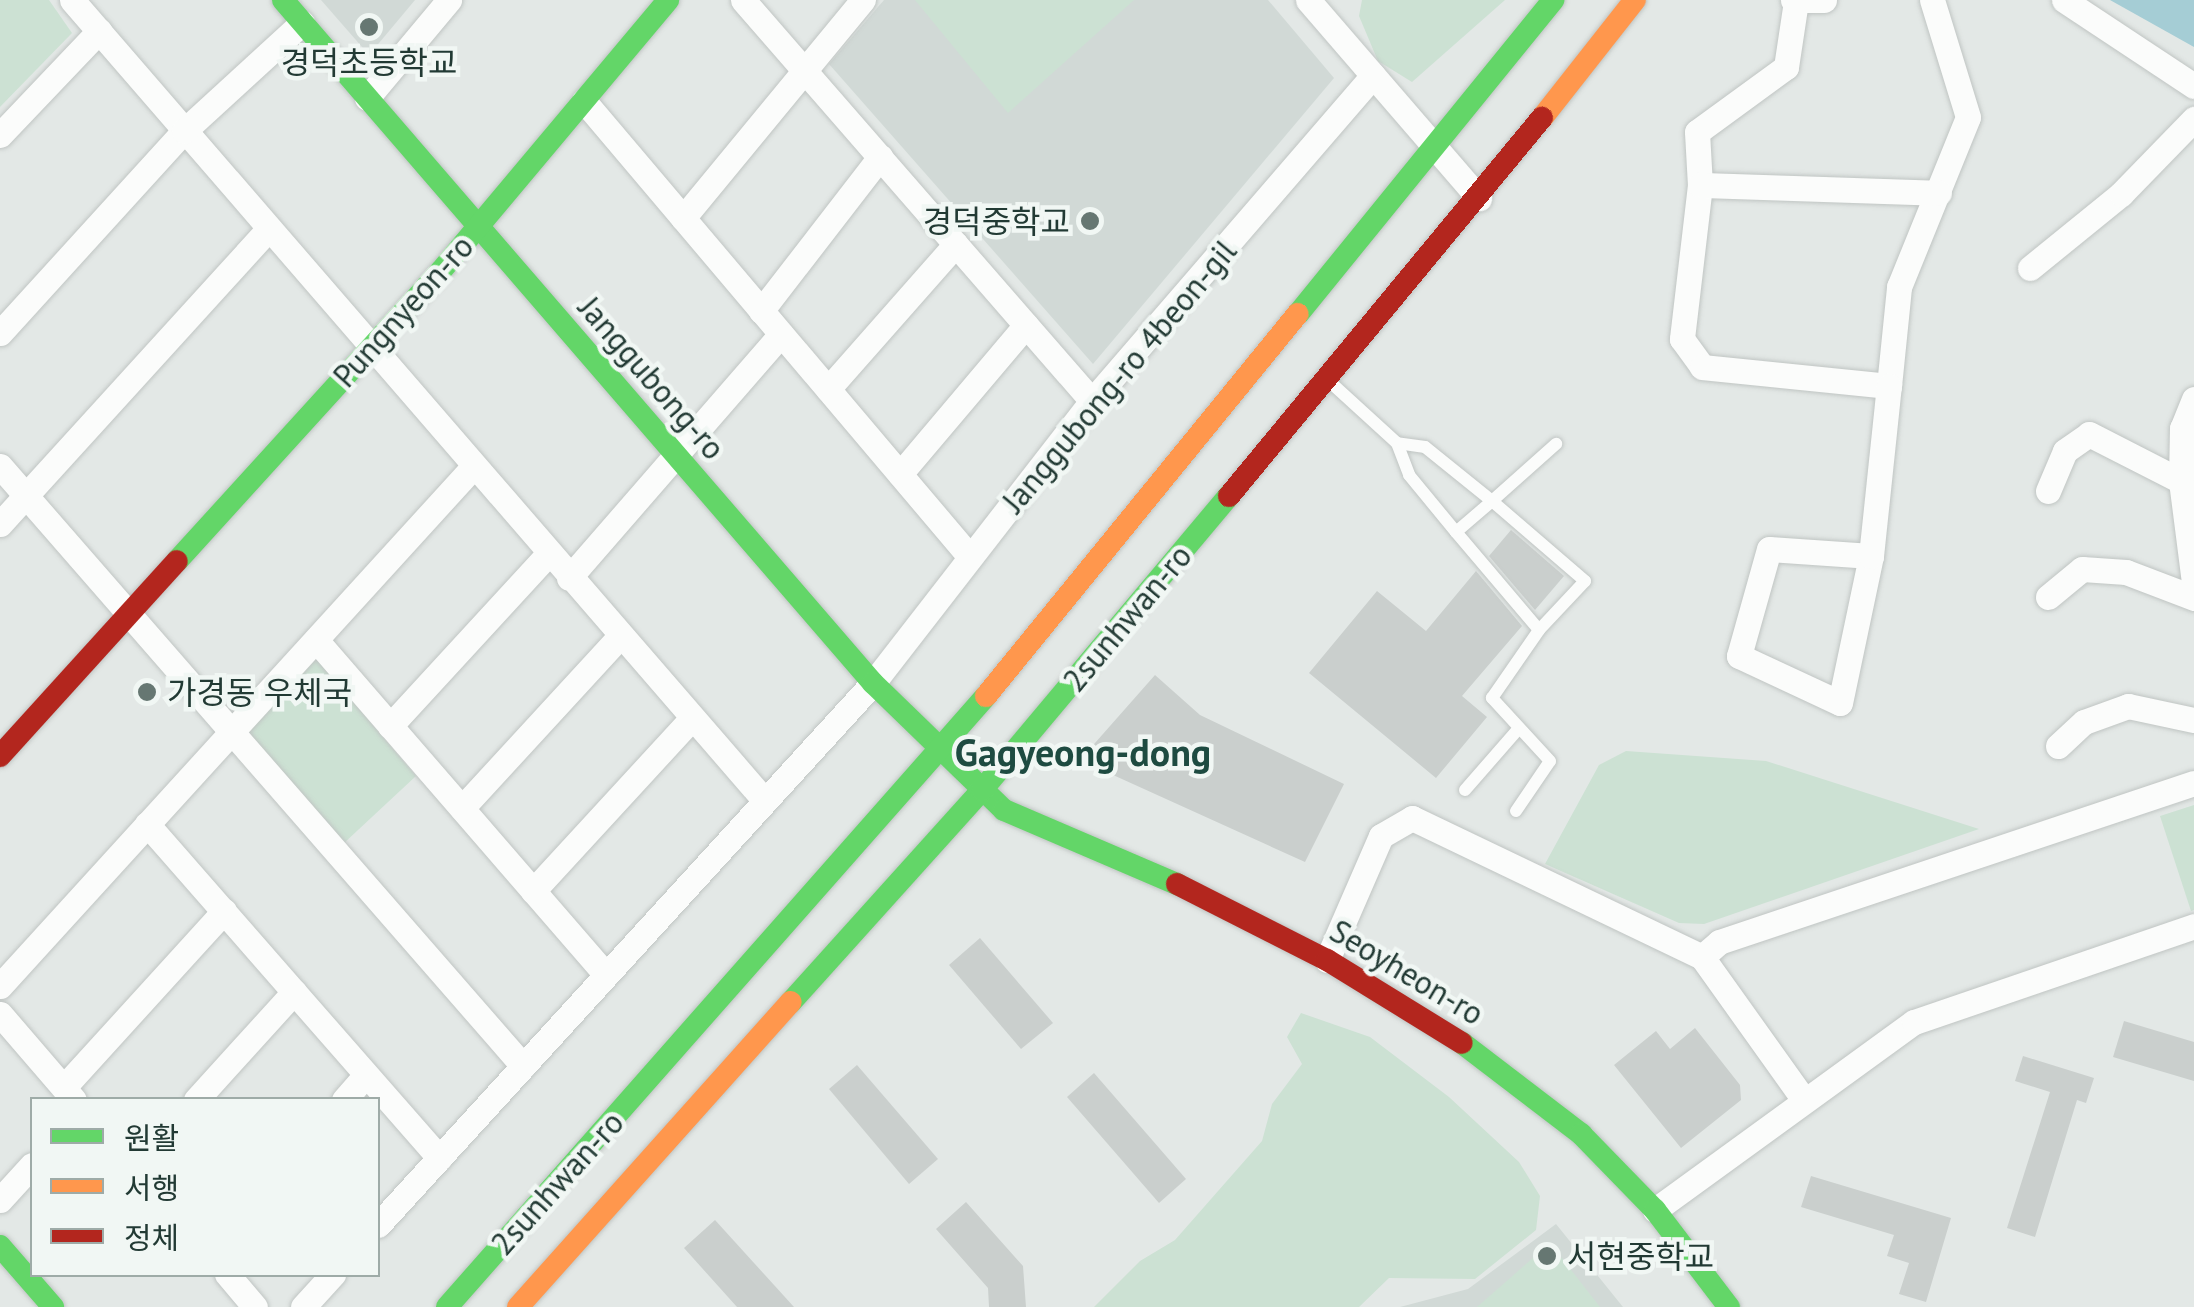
<!DOCTYPE html>
<meta charset="utf-8">
<style>
body{margin:0}
#map{position:relative;width:2194px;height:1307px;overflow:hidden;background:#e3e8e6;font-family:"PT Sans","Noto Sans KR",sans-serif}
div>[style]{position:absolute}
.built>*{inset:0;background:#d1d9d6}
.green>*{inset:0;background:#cce1d3}
.water>*{inset:0;background:#a5cdd5}
.building>*{inset:0;background:#cacfcd}
.roads{filter:drop-shadow(0 0 2px #c0c5c3) drop-shadow(0 0 2px #c0c5c3)}
.lane>*{height:12px;margin:-6px;padding:0 6px;transform-origin:6px;border-radius:6px;background:#fbfcfb}
.street>*{height:25px;margin:-12.5px;padding:0 12.5px;transform-origin:12.5px;border-radius:12.5px;background:#fbfcfb}
.fast>*{height:22px;margin:-11px;padding:0 11px;transform-origin:11px;border-radius:11px;background:#63d668}
.slow>*{height:22px;margin:-11px;padding:0 11px;transform-origin:11px;border-radius:11px;background:#ff974d}
.jam>*{height:22px;margin:-11px;padding:0 11px;transform-origin:11px;border-radius:11px;background:#b3261e}
.dots>*{width:28px;height:28px;translate:-50% -50%;box-sizing:border-box;border:5px solid #f1f7f4;border-radius:50%}
span{translate:-50% -50%;white-space:nowrap;text-align:center;line-height:1.15;-webkit-text-stroke:9px #f1f7f4;paint-order:stroke}
.poi-label{font-size:32px;color:#223a34}
.right{translate:-100% -50%;text-align:right}
.left{translate:0 -50%;text-align:left}
.street-label{font-size:32px;color:#223a34}
.quarter-label{font-size:38px;color:#1e4b41;font-weight:700}
.legend{position:absolute;left:30px;top:1097px;width:350px;height:180px;box-sizing:border-box;background:#f1f7f4;border:2px solid #9eaba7;margin:0;padding:12px 18px;list-style:none;font-size:30px;color:#223a34}
.legend li{display:flex;align-items:center;gap:20px;height:50px}
.legend b{width:50px;border:2px solid #9eaba7}
</style>
<div id="map">
<div class="built">
<i style="clip-path:polygon(321px 0,415px 0,369px 55px)"></i>
<i style="clip-path:polygon(884px 0,1268px 0,1334px 78px,1093px 364px,829px 64px)"></i>
<i style="clip-path:polygon(1556px 1224px,1623px 1307px,1400px 1307px,1468px 1289px)"></i>
</div>
<div class="green">
<i style="clip-path:polygon(0 0,49px 0,72px 33px,0 107px)"></i>
<i style="clip-path:polygon(915px 0,1134px 0,1008px 113px)"></i>
<i style="clip-path:polygon(1362px 0,1505px 0,1412px 82px,1378px 61px,1359px 16px)"></i>
<i style="clip-path:polygon(314px 656px,416px 776px,343px 844px,245px 730px)"></i>
<i style="clip-path:polygon(1626px 751px,1766px 761px,1979px 829px,1704px 924px,1679px 923px,1545px 864px,1599px 765px)"></i>
<i style="clip-path:polygon(2194px 805px,2194px 910px,2191px 911px,2160px 816px)"></i>
<i style="clip-path:polygon(1301px 1013px,1370px 1037px,1449px 1097px,1519px 1162px,1540px 1196px,1536px 1230px,1475px 1279px,1389px 1278px,1359px 1307px,1094px 1307px,1140px 1261px,1175px 1240px,1262px 1141px,1272px 1104px,1302px 1064px,1287px 1037px)"></i>
<i style="clip-path:polygon(1550px 1243px,1600px 1307px,1477px 1307px)"></i>
</div>
<div class="water">
<i style="clip-path:polygon(2110px 0,2194px 0,2194px 47px)"></i>
</div>
<div class="building">
<i style="clip-path:polygon(1511px 530px,1564px 576px,1535px 610px,1489px 556px)"></i>
<i style="clip-path:polygon(1476px 571px,1522px 626px,1462px 696px,1487px 717px,1436px 778px,1309px 673px,1377px 591px,1426px 631px)"></i>
<i style="clip-path:polygon(1155px 675px,1200px 715px,1344px 784px,1305px 862px,1080px 760px)"></i>
<i style="clip-path:polygon(980px 938px,1053px 1023px,1021px 1049px,949px 965px)"></i>
<i style="clip-path:polygon(2124px 1021px,2194px 1042px,2194px 1081px,2113px 1057px)"></i>
<i style="clip-path:polygon(1695px 1028px,1740px 1085px,1741px 1100px,1681px 1148px,1614px 1065px,1656px 1031px,1670px 1049px)"></i>
<i style="clip-path:polygon(2023px 1056px,2094px 1078px,2086px 1103px,2077px 1100px,2035px 1237px,2007px 1228px,2050px 1092px,2015px 1081px)"></i>
<i style="clip-path:polygon(857px 1065px,938px 1159px,909px 1184px,829px 1089px)"></i>
<i style="clip-path:polygon(1094px 1073px,1186px 1179px,1159px 1203px,1067px 1097px)"></i>
<i style="clip-path:polygon(1811px 1176px,1951px 1218px,1926px 1302px,1899px 1294px,1909px 1263px,1887px 1256px,1894px 1235px,1801px 1207px)"></i>
<i style="clip-path:polygon(966px 1202px,1023px 1266px,1026px 1307px,989px 1307px,988px 1288px,936px 1229px)"></i>
<i style="clip-path:polygon(715px 1220px,794px 1307px,737px 1307px,684px 1248px)"></i>
</div>
<div class="roads">
<div class="lane">
<i style="left:1329px;top:381px;width:92px;rotate:42.4deg"></i>
<i style="left:1397px;top:443px;width:34px;rotate:69deg"></i>
<i style="left:1409px;top:475px;width:74px;rotate:50.5deg"></i>
<i style="left:1456px;top:532px;width:48px;rotate:-40.7deg"></i>
<i style="left:1492px;top:501px;width:86px;rotate:-141.1deg"></i>
<i style="left:1425px;top:447px;width:28px;rotate:-172deg"></i>
<i style="left:1456px;top:532px;width:128px;rotate:49.7deg"></i>
<i style="left:1539px;top:630px;width:67px;rotate:-46.8deg"></i>
<i style="left:1585px;top:581px;width:123px;rotate:-139.3deg"></i>
<i style="left:1492px;top:501px;width:86px;rotate:-41.7deg"></i>
<i style="left:1465px;top:790px;width:82px;rotate:-48.9deg"></i>
<i style="left:1516px;top:811px;width:60px;rotate:-55.8deg"></i>
<i style="left:1550px;top:761px;width:86px;rotate:-132.6deg"></i>
<i style="left:1492px;top:698px;width:83px;rotate:-55.3deg"></i>
</div>
<div class="street">
<i style="left:72px;top:0;width:1059px;rotate:49.13deg"></i>
<i style="left:743px;top:0;width:532px;rotate:48.97deg"></i>
<i style="left:1308px;top:0;width:262px;rotate:49.2deg"></i>
<i style="left:1793px;top:0;width:31px"></i>
<i style="left:2064px;top:0;width:156px;rotate:33.5deg"></i>
<i style="left:1796px;top:1px;width:67px;rotate:98.6deg"></i>
<i style="left:1786px;top:67px;width:110px;rotate:143.9deg"></i>
<i style="left:1697px;top:132px;width:53px;rotate:86.8deg"></i>
<i style="left:1700px;top:185px;width:155px;rotate:96.7deg"></i>
<i style="left:1682px;top:339px;width:34px;rotate:54deg"></i>
<i style="left:1702px;top:367px;width:188px;rotate:5.8deg"></i>
<i style="left:1889px;top:386px;width:100px;rotate:-84.2deg"></i>
<i style="left:1899px;top:287px;width:183px;rotate:-67.9deg"></i>
<i style="left:1968px;top:117px;width:122px;rotate:-107.1deg"></i>
<i style="left:367px;top:98px;width:128px;rotate:-50.1deg"></i>
<i style="left:584px;top:101px;width:597px;rotate:49.75deg"></i>
<i style="left:0;top:135px;width:144px;rotate:-46.4deg"></i>
<i style="left:1700px;top:185px;width:239px;rotate:1.9deg"></i>
<i style="left:683px;top:218px;width:283px;rotate:-50.5deg"></i>
<i style="left:2030px;top:268px;width:117px;rotate:-39.1deg"></i>
<i style="left:2121px;top:194px;width:105px;rotate:-45.8deg"></i>
<i style="left:761px;top:311px;width:195px;rotate:-52.3deg"></i>
<i style="left:0;top:333px;width:273px;rotate:-47.7deg"></i>
<i style="left:184px;top:131px;width:160px;rotate:-42.5deg"></i>
<i style="left:828px;top:389px;width:193px;rotate:-48.6deg"></i>
<i style="left:2194px;top:399px;width:31px;rotate:112deg"></i>
<i style="left:2182px;top:428px;width:53px;rotate:91.1deg"></i>
<i style="left:2181px;top:481px;width:102px;rotate:82.7deg"></i>
<i style="left:0;top:466px;width:796px;rotate:48.92deg"></i>
<i style="left:900px;top:474px;width:195px;rotate:-49.8deg"></i>
<i style="left:2048px;top:491px;width:43px;rotate:-67deg"></i>
<i style="left:2065px;top:451px;width:29px;rotate:-35deg"></i>
<i style="left:2089px;top:434px;width:103px;rotate:27.1deg"></i>
<i style="left:0;top:524px;width:399px;rotate:-47.7deg"></i>
<i style="left:1871px;top:556px;width:102px;rotate:-176.1deg"></i>
<i style="left:1769px;top:549px;width:111px;rotate:105.7deg"></i>
<i style="left:1739px;top:656px;width:111px;rotate:25deg"></i>
<i style="left:1840px;top:703px;width:150px;rotate:-78.1deg"></i>
<i style="left:1871px;top:556px;width:171px;rotate:-84deg"></i>
<i style="left:569px;top:578px;width:323px;rotate:-49deg"></i>
<i style="left:2048px;top:597px;width:44px;rotate:-39.5deg"></i>
<i style="left:2082px;top:569px;width:44px;rotate:3.9deg"></i>
<i style="left:2126px;top:572px;width:73px;rotate:20.9deg"></i>
<i style="left:316px;top:640px;width:443px;rotate:49.1deg"></i>
<i style="left:390px;top:726px;width:234px;rotate:-47.4deg"></i>
<i style="left:2058px;top:746px;width:35px;rotate:-43deg"></i>
<i style="left:2084px;top:722px;width:47px;rotate:-20deg"></i>
<i style="left:2128px;top:706px;width:67px;rotate:12deg"></i>
<i style="left:462px;top:808px;width:234px;rotate:-47.4deg"></i>
<i style="left:147px;top:824px;width:444px;rotate:48.8deg"></i>
<i style="left:533px;top:891px;width:235px;rotate:-47.4deg"></i>
<i style="left:1702px;top:957px;width:23px;rotate:-41deg"></i>
<i style="left:1719px;top:942px;width:501px;rotate:-18.51deg"></i>
<i style="left:1327px;top:960px;width:135px;rotate:-66.5deg"></i>
<i style="left:1381px;top:836px;width:36px;rotate:-30deg"></i>
<i style="left:1412px;top:818px;width:322px;rotate:25.6deg"></i>
<i style="left:1702px;top:957px;width:176px;rotate:54.5deg"></i>
<i style="left:0;top:986px;width:701px;rotate:-47.66deg"></i>
<i style="left:0;top:1014px;width:113px;rotate:49.3deg"></i>
<i style="left:64px;top:1087px;width:238px;rotate:-47.7deg"></i>
<i style="left:196px;top:1100px;width:146px;rotate:-47.8deg"></i>
<i style="left:344px;top:1100px;width:33px;rotate:-49deg"></i>
<i style="left:0;top:1200px;width:47px;rotate:-47.6deg"></i>
<i style="left:1655px;top:1210px;width:320px;rotate:-36deg"></i>
<i style="left:1914px;top:1022px;width:296px;rotate:-18.9deg"></i>
<i style="left:378px;top:1225px;width:734px;rotate:-47.6deg"></i>
<i style="left:873px;top:683px;width:357px;rotate:-52.2deg"></i>
<i style="left:1092px;top:401px;width:430px;rotate:-49.2deg"></i>
<i style="left:227px;top:1274px;width:43px;rotate:49.7deg"></i>
<i style="left:303px;top:1307px;width:45px;rotate:-47.7deg"></i>
</div>
<div class="fast">
<i style="left:283px;top:0;width:903px;rotate:49.18deg"></i>
<i style="left:873px;top:683px;width:182px;rotate:44.1deg"></i>
<i style="left:1004px;top:810px;width:188px;rotate:23.2deg"></i>
<i style="left:1298px;top:314px;width:405px;rotate:-50.9deg"></i>
<i style="left:177px;top:561px;width:391px;rotate:-47.7deg"></i>
<i style="left:440px;top:272px;width:355px;rotate:-50deg"></i>
<i style="left:791px;top:1002px;width:285px;rotate:-48deg"></i>
<i style="left:982px;top:790px;width:384px;rotate:-50deg"></i>
<i style="left:1462px;top:1043px;width:150px;rotate:37.4deg"></i>
<i style="left:1581px;top:1134px;width:106px;rotate:45.8deg"></i>
<i style="left:1655px;top:1210px;width:122px;rotate:52.7deg"></i>
<i style="left:0;top:1246px;width:81px;rotate:49deg"></i>
<i style="left:447px;top:1307px;width:815px;rotate:-48.58deg"></i>
</div>
<div class="slow">
<i style="left:1542px;top:118px;width:150px;rotate:-51.8deg"></i>
<i style="left:986px;top:696px;width:493px;rotate:-50.8deg"></i>
<i style="left:518px;top:1307px;width:409px;rotate:-48.2deg"></i>
</div>
<div class="jam">
<i style="left:1229px;top:496px;width:491px;rotate:-50.4deg"></i>
<i style="left:0;top:756px;width:263px;rotate:-47.8deg"></i>
<i style="left:1177px;top:884px;width:168px;rotate:26.9deg"></i>
<i style="left:1327px;top:960px;width:158px;rotate:31.6deg"></i>
</div>
</div>
<div class="dots">
<i style="left:369px;top:27px;background:#667772"></i>
<i style="left:1090px;top:221px;background:#667772"></i>
<i style="left:147px;top:692px;background:#667772"></i>
<i style="left:1547px;top:1256px;background:#667772"></i>
</div>
<div class="poi-label">
<span style="left:369px;top:62px">경덕초등학교</span>
<span class="right" style="left:1070px;top:221px">경덕중학교</span>
<span class="left" style="left:167px;top:692px">가경동 우체국</span>
<span class="left" style="left:1567px;top:1256px">서현중학교</span>
</div>
<div class="street-label">
<span style="left:403px;top:311px;rotate:-48deg">Pungnyeon-ro</span>
<span style="left:1119px;top:376px;rotate:-50deg">Janggubong-ro 4beon-gil</span>
<span style="left:652px;top:378px;rotate:49deg">Janggubong-ro</span>
<span style="left:1127px;top:618px;rotate:-50deg">2sunhwan-ro</span>
<span style="left:1407px;top:972px;rotate:31deg">Seoyheon-ro</span>
<span style="left:557px;top:1183px;rotate:-48deg">2sunhwan-ro</span>
</div>
<div class="quarter-label">
<span style="left:1083px;top:752px">Gagyeong-dong</span>
</div>
<ul class="legend">
<li><b style="height:12px;background:#63d668"></b>원활</li>
<li><b style="height:12px;background:#ff974d"></b>서행</li>
<li><b style="height:12px;background:#b3261e"></b>정체</li>
</ul>
</div>
